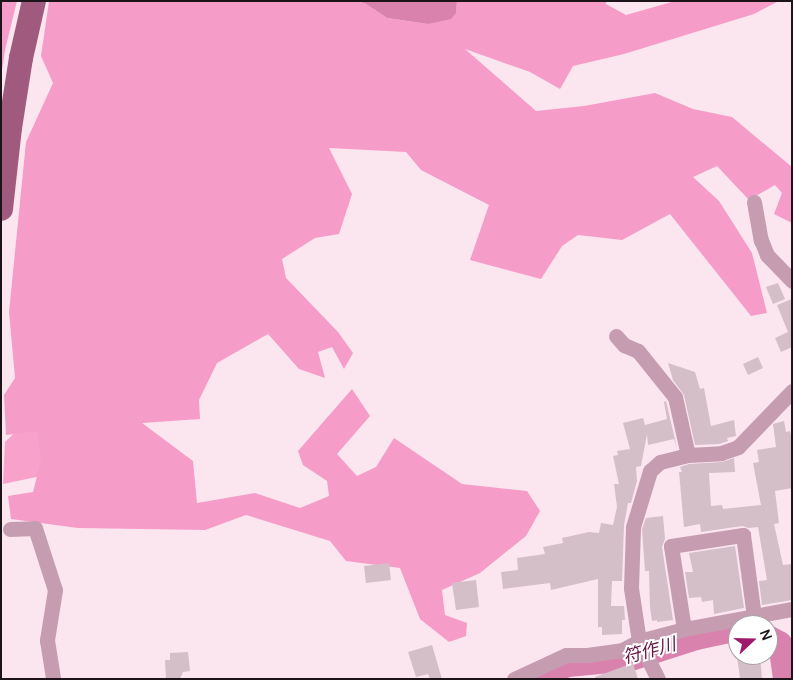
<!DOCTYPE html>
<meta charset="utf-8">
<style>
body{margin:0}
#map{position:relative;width:793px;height:680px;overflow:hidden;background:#fbe5ef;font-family:Manrope,"Noto Sans JP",sans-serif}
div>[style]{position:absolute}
.green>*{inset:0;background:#f7a1cb}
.forest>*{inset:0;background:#f69cc9}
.water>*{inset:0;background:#d982ae}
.river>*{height:26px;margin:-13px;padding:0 13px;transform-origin:13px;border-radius:13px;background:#d982ae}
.building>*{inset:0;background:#d4bec7}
.street>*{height:15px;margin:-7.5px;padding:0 7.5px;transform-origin:7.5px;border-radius:7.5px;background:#c69db0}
.primary>*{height:24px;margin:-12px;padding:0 12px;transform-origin:12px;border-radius:12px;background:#a05a7e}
span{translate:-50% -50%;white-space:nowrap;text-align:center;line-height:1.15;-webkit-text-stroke:4px #fff;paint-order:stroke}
.water-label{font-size:18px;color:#631543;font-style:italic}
.frame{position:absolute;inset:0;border:2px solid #1c1418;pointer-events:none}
.north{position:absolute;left:728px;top:615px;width:50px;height:50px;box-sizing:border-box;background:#fff;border:1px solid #a4a1a3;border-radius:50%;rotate:69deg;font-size:14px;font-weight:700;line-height:20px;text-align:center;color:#1c1418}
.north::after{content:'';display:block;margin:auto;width:18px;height:22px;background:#9e1a6c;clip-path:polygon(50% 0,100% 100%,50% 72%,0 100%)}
</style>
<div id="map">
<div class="green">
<i style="clip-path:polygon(37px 411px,46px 475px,3px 484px,5px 442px)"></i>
</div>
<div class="forest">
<i style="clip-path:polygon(1px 1px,17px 1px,5px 50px,1px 77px)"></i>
<i style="clip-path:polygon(49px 1px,357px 1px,366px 4px,387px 18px,428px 24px,456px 13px,457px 1px,606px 1px,606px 4px,626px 15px,675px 1px,779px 1px,754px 14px,624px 54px,573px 66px,560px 89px,530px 72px,465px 49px,536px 111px,584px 106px,655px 93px,693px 109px,732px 117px,792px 167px,792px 223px,774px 214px,782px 193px,775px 185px,749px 200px,717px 166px,693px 177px,719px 201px,752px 253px,767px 313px,751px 316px,670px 214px,622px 240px,578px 235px,562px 246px,541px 279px,470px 260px,489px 205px,421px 170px,406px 152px,329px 148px,352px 194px,339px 234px,315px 238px,282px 259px,286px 278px,338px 332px,353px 353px,344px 369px,332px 347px,318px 352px,325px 378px,299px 369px,268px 334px,217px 363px,199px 400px,200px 419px,142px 423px,193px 461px,197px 503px,255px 493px,300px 508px,329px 496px,327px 481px,303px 465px,298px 451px,352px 389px,370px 416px,337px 454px,357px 476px,376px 467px,394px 438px,462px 484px,527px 491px,540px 511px,526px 536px,480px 573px,442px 590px,445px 615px,467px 623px,466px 636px,449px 642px,420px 619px,400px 568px,346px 561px,330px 541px,246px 515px,205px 530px,78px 528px,11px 519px,8px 496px,33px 492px,41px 460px,37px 431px,6px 435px,4px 395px,15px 378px,9px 312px,26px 142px,53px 83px,41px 56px)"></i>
</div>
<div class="water">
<i style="clip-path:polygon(357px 1px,457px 1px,456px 13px,451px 19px,428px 24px,387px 18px,366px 4px)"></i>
</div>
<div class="river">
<i style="left:768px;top:638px;width:13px;rotate:29deg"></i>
<i style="left:779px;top:644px;width:7px;rotate:63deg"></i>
<i style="left:782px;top:650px;width:29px;rotate:82deg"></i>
<i style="left:532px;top:679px;width:39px;rotate:-23deg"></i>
<i style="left:568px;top:664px;width:63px;rotate:-5.4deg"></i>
<i style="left:631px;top:658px;width:68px;rotate:-17.9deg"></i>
<i style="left:696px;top:637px;width:43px;rotate:-12.1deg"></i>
</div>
<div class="building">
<i style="clip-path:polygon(778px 283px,785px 299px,773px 304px,766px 287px)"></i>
<i style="clip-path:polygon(792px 299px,792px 347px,781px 352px,775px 338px,788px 332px,777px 305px)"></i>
<i style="clip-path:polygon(758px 357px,763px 368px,748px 375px,743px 364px)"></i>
<i style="clip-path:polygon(668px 363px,695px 372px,700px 389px,704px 388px,711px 426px,734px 420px,736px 436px,727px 438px,728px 441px,719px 444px,695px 445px,684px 395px,673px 380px)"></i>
<i style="clip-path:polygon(666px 401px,677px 448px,674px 439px,648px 445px,647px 434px,641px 466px,636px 467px,637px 481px,631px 503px,628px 503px,624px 525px,622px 581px,612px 581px,611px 606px,624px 606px,625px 620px,622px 620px,622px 634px,602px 635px,602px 627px,598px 627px,598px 579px,551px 590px,550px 583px,503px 589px,501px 572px,518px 570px,517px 558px,545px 554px,543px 547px,563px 543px,562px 538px,589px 532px,599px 533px,601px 523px,613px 525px,617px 507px,614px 484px,619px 484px,613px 456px,618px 455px,617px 451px,630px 449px,623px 423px,643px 418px,645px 425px,667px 419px,664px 402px)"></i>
<i style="clip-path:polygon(784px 421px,786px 432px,790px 431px,792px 439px,792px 488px,775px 491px,779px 523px,774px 524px,783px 565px,792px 564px,792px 600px,762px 605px,759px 581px,767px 580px,758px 527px,749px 528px,742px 526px,701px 532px,700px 524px,684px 527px,679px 472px,682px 472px,680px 467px,689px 464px,722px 462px,734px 458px,735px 472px,709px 473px,711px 506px,722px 505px,723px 509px,761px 505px,753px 463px,759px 462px,757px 450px,776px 447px,773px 424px)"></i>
<i style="clip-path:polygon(663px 516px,665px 539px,662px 547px,673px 620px,657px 622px,657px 620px,652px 621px,650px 607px,649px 571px,645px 571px,642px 529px,646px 518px)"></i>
<i style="clip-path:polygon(735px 546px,744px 608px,714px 614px,713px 600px,702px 602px,701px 597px,689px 598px,685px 572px,693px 572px,689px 553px)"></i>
<i style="clip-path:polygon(389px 563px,391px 580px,366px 583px,364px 566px)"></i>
<i style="clip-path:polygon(476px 580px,479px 607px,456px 610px,452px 583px)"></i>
<i style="clip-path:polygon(432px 645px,442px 679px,430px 679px,428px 674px,416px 677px,408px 652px)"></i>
<i style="clip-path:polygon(188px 652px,190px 671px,183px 672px,180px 679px,166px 679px,165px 660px,170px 660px,170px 653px)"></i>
<i style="clip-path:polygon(737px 655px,760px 655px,762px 679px,740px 679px)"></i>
<i style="clip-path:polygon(633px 663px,638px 679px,595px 679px,595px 677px)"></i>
</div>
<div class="street">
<i style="left:754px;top:202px;width:39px;rotate:80deg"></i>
<i style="left:761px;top:240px;width:16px;rotate:68deg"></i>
<i style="left:767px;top:255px;width:36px;rotate:46deg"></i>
<i style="left:616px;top:336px;width:12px;rotate:48deg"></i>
<i style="left:624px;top:345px;width:15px;rotate:23deg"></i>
<i style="left:638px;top:351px;width:59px;rotate:51.2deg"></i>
<i style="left:675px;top:397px;width:59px;rotate:77.4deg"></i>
<i style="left:10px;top:529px;width:25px;rotate:-2deg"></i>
<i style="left:35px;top:528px;width:65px;rotate:72.1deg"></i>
<i style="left:55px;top:590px;width:51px;rotate:99.1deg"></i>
<i style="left:47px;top:640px;width:39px;rotate:81deg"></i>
<i style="left:684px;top:629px;width:84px;rotate:-98.9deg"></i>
<i style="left:671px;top:546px;width:73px;rotate:-8.7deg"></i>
<i style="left:743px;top:535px;width:82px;rotate:82.3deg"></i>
<i style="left:514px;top:679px;width:57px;rotate:-24.8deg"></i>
<i style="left:566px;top:655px;width:21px"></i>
<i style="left:587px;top:655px;width:35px;rotate:-8deg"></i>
<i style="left:622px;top:650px;width:19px;rotate:-28deg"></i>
<i style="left:639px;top:641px;width:47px;rotate:-14.9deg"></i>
<i style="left:684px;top:629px;width:110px;rotate:-10.5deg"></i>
<i style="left:658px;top:679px;width:42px;rotate:-116.6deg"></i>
<i style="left:639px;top:641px;width:54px;rotate:-98.6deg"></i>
<i style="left:631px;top:588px;width:61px;rotate:-88.1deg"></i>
<i style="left:633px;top:527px;width:59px;rotate:-73.1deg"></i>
<i style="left:650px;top:471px;width:13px;rotate:-42deg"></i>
<i style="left:660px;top:462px;width:29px;rotate:-14deg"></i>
<i style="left:688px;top:455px;width:33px;rotate:-3deg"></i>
<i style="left:721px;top:453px;width:18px;rotate:-19deg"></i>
<i style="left:738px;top:447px;width:78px;rotate:-46deg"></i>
</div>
<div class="primary">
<i style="left:1px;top:209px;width:81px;rotate:-83.7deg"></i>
<i style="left:10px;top:128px;width:71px;rotate:-81.1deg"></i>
<i style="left:21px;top:58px;width:58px;rotate:-77.2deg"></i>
</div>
<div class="water-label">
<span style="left:649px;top:650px;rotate:-15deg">符作川</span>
</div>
<div class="frame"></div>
<div class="north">N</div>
</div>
